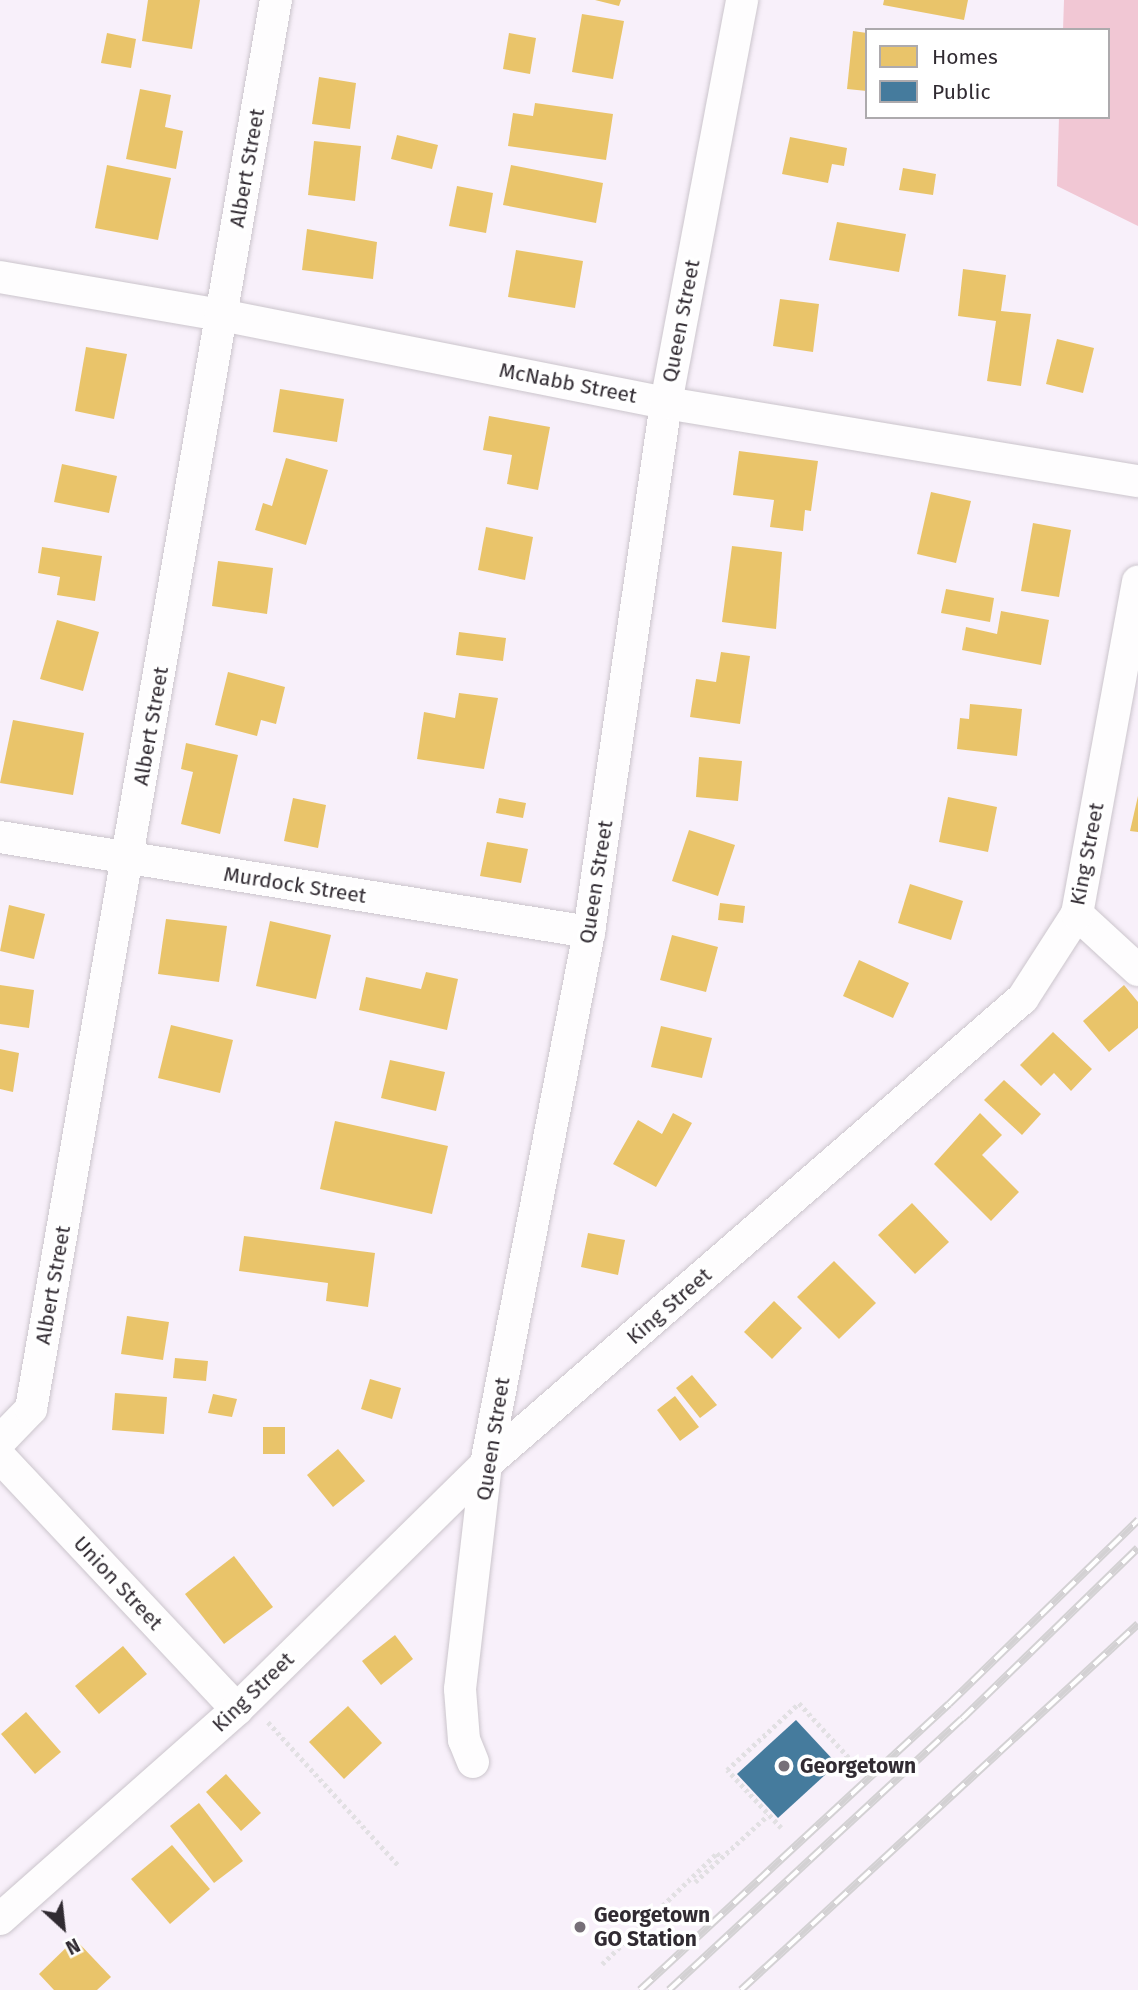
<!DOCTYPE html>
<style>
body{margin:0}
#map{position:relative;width:1138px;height:1990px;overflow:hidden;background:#f8f0fa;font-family:"Fira Sans",sans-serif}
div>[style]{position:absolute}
.forest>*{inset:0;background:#f1c7d4}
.homes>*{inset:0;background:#e9c46a}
.public>*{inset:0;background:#457b9d}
.path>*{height:4.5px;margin-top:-2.25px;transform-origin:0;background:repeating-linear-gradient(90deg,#e2e0e3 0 3.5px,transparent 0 7px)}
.roads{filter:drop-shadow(0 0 2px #cbc5cc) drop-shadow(0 0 2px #cbc5cc)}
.street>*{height:32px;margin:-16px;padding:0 16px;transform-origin:16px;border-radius:16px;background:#fefdfe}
.rail>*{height:8px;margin-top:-4px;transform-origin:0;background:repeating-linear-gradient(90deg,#fff 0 16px,#d3d1d3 0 32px);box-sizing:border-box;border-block:2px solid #d3d1d3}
.dots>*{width:19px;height:19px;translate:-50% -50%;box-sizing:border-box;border:4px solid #fff;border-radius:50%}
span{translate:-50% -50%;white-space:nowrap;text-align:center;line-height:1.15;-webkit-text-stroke:7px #fff;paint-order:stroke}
.street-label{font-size:21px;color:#312b32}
.poi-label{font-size:21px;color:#312b32;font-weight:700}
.left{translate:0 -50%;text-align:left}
.legend{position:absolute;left:865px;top:28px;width:245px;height:91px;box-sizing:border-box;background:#fff;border:2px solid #adaaad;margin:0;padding:9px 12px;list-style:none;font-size:21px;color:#312b32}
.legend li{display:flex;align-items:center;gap:14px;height:35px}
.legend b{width:35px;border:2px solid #adaaad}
.north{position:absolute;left:28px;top:1892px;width:70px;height:70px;-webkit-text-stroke:5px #fff;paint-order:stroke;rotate:153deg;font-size:19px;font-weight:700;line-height:28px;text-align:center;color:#312b32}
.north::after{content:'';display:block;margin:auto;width:24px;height:32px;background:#312b32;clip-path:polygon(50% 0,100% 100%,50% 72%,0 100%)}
</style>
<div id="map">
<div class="forest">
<i style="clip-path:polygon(1064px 0,1138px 0,1138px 226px,1057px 186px,1059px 117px,1108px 117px,1108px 30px,1063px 30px)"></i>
</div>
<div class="homes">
<i style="clip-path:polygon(148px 0,200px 0,192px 49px,142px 41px)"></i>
<i style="clip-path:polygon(595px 0,621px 0,619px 6px)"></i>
<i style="clip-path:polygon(884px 0,968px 0,964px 20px,883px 5px)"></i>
<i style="clip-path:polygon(582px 14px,624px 21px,613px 79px,572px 72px)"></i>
<i style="clip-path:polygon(853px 31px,867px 33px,867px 91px,847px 89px)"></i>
<i style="clip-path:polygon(107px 33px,136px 39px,131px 68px,101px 63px)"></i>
<i style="clip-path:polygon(509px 33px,536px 38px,530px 74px,503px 69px)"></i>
<i style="clip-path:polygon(319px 77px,356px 83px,350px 129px,312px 124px)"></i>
<i style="clip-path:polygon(140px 89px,171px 95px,165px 127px,183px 131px,176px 169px,126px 159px)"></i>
<i style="clip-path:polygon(535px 103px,613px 114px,606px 160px,508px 146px,513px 113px,533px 116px)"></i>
<i style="clip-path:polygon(397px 135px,438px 145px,432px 169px,391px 159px)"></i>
<i style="clip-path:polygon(790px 137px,847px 148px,844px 166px,832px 164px,828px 183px,782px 174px)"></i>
<i style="clip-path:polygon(314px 141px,361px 146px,355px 201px,308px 195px)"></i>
<i style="clip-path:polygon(107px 165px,171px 178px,158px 240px,95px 228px)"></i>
<i style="clip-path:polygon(511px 165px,603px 183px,596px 223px,503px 205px)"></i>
<i style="clip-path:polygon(903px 168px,936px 174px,933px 195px,899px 190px)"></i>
<i style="clip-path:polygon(457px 186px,493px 193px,486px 233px,449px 226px)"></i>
<i style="clip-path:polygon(837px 222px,906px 234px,899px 272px,829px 260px)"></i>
<i style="clip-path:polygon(307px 229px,377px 242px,373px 279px,302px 270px)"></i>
<i style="clip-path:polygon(516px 250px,583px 261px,575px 308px,508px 297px)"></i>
<i style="clip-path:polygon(963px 269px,1006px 275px,1001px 311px,1031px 314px,1021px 386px,987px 381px,996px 321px,958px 316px)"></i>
<i style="clip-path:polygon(780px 299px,819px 304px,813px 352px,773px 346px)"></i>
<i style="clip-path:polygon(1057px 339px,1094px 348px,1083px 393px,1046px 384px)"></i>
<i style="clip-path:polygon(86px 347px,127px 354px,114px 419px,75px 411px)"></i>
<i style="clip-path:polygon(280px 389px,344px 399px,337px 442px,273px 432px)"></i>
<i style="clip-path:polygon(489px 416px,550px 427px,538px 490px,507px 484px,512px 455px,483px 450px)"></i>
<i style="clip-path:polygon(739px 451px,818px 461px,811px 511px,805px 510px,803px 531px,770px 527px,774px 500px,733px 495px)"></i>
<i style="clip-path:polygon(286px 458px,328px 470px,306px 545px,255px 530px,263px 503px,272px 506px)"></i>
<i style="clip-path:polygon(62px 464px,117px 476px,109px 513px,54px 502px)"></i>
<i style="clip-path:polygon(931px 492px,971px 501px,956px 563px,917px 554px)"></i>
<i style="clip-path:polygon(1033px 523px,1071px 530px,1059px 597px,1021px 591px)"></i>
<i style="clip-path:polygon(486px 527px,533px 537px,525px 580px,478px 570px)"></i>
<i style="clip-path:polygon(732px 546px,782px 552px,776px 629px,722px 622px)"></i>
<i style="clip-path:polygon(42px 547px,102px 556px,95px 601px,57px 595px,60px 577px,38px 573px)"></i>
<i style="clip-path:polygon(218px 561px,273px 568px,267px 614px,212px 606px)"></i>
<i style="clip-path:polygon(946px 589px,994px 598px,990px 622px,941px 613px)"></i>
<i style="clip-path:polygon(1001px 611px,1049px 620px,1041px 665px,962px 650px,966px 627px,997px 634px)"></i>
<i style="clip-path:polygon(57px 620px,99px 632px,83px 691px,40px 679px)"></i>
<i style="clip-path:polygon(459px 632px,506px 638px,503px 661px,456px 655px)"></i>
<i style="clip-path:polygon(721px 652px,750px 656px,740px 724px,690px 717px,696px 679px,716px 682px)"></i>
<i style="clip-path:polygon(228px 672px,285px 687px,276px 724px,261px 720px,257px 736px,215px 725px)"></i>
<i style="clip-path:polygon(459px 693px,498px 698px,484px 769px,417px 759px,424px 712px,455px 718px)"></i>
<i style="clip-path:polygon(970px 704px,1022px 709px,1017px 756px,957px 749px,960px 718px,969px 719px)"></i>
<i style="clip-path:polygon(13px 720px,84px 733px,73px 795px,0 783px)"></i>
<i style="clip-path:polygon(186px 743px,238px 755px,220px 834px,181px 824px,193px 772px,181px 769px)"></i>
<i style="clip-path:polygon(699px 757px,742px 761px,738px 801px,696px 797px)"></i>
<i style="clip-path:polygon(1138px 796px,1138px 832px,1130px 831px)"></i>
<i style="clip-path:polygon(948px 797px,997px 807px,988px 852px,939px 842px)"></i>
<i style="clip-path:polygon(293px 798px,326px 805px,318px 848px,284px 841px)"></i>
<i style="clip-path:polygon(499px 798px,526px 803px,523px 818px,496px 813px)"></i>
<i style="clip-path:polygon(689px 830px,735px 845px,718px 896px,672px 881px)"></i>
<i style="clip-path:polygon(487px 842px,528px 849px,521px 883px,480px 876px)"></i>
<i style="clip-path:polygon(910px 884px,963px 901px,951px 940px,898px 923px)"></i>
<i style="clip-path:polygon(720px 903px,745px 906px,743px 923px,718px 920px)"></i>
<i style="clip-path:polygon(9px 905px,45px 914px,34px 959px,0 951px)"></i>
<i style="clip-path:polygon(166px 919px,227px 926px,219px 982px,158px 974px)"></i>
<i style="clip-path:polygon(270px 921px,331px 935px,316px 999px,256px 986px)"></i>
<i style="clip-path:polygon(672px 935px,718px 947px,706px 992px,660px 980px)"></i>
<i style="clip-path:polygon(859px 960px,909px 983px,893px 1018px,843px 996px)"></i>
<i style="clip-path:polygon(426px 972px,458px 979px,447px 1030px,359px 1010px,366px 977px,421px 989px)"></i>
<i style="clip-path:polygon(0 985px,34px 990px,29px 1028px,0 1024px)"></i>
<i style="clip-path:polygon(1124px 985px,1138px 1002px,1138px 1028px,1109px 1052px,1083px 1021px)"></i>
<i style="clip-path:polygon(171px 1025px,233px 1040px,220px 1093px,158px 1078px)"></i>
<i style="clip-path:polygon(661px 1026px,712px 1038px,702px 1078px,651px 1067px)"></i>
<i style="clip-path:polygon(1053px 1032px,1092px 1069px,1071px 1091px,1054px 1073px,1041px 1086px,1020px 1065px)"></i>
<i style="clip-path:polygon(0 1049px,19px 1053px,13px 1092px,0 1089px)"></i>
<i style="clip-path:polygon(390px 1060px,445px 1072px,436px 1111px,381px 1098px)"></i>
<i style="clip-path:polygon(1004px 1080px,1041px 1114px,1022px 1135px,984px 1100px)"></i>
<i style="clip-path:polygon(673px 1113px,692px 1123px,656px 1187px,613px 1164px,638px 1120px,662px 1134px)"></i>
<i style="clip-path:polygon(980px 1113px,1002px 1135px,982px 1155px,1019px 1192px,991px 1221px,934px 1164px)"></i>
<i style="clip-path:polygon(335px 1121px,448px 1146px,432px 1214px,320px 1189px)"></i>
<i style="clip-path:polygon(912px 1203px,949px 1242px,915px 1274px,878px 1235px)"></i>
<i style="clip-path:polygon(588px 1233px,625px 1240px,618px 1275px,581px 1267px)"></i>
<i style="clip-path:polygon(244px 1236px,375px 1253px,368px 1307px,326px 1301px,328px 1283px,239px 1271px)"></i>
<i style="clip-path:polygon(834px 1261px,876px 1303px,839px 1339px,797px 1297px)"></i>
<i style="clip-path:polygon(774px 1301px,802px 1328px,772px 1359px,744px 1332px)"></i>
<i style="clip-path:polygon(127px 1316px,169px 1322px,163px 1360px,121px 1354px)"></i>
<i style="clip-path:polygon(175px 1358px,208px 1361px,206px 1381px,173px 1378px)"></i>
<i style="clip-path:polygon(692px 1375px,717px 1405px,700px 1418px,676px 1388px)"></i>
<i style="clip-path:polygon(370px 1379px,401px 1388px,392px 1419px,361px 1409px)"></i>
<i style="clip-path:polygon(115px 1393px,167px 1397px,164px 1434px,112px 1430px)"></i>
<i style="clip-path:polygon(213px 1394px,237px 1399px,232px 1417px,208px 1413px)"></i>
<i style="clip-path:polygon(675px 1396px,699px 1427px,680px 1441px,657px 1410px)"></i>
<i style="clip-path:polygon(263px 1427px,285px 1427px,285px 1454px,263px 1454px)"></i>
<i style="clip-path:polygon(338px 1449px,365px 1481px,333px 1507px,307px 1475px)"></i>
<i style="clip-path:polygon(234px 1556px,273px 1607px,224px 1644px,185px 1594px)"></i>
<i style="clip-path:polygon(395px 1635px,413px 1659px,381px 1685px,362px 1661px)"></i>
<i style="clip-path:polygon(123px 1646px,147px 1674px,99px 1714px,75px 1686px)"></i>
<i style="clip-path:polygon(348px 1706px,382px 1743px,344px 1779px,309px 1742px)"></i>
<i style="clip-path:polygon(26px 1712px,61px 1752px,35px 1774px,1px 1734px)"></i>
<i style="clip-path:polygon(226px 1774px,261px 1813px,241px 1831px,206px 1792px)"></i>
<i style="clip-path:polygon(199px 1803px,243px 1861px,214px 1883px,170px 1826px)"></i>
<i style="clip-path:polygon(172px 1845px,210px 1889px,170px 1924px,131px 1879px)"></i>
<i style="clip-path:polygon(75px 1939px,111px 1977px,97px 1990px,54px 1990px,39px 1974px)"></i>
</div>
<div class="public">
<i style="clip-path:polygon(796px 1720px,837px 1764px,778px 1818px,737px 1774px)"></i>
</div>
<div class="path">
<i style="left:268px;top:1722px;width:195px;rotate:47.7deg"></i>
<i style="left:781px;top:1828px;width:79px;rotate:-133deg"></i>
<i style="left:727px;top:1770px;width:98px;rotate:-42.9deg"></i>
<i style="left:799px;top:1703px;width:79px;rotate:47.6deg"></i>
<i style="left:695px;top:1882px;width:99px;rotate:-42.5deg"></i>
<i style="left:602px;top:1964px;width:160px;rotate:-44deg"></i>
<i style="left:717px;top:1853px;width:6px;rotate:51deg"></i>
</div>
<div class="roads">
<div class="street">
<i style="left:0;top:277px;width:224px;rotate:9.8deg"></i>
<i style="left:221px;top:315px;width:454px;rotate:11.2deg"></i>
<i style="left:666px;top:403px;width:478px;rotate:9.4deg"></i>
<i style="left:0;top:837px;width:597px;rotate:9.16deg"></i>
<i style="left:1077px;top:914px;width:83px;rotate:42.6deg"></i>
<i style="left:0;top:1441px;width:45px;rotate:-45.9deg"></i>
<i style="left:31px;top:1409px;width:1430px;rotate:-80.14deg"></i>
<i style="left:0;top:1457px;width:346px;rotate:46.8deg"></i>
<i style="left:473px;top:1762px;width:24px;rotate:-112deg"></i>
<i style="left:464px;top:1740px;width:51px;rotate:-94.5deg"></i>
<i style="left:460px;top:1689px;width:226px;rotate:-83.4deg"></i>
<i style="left:486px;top:1464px;width:542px;rotate:-79.04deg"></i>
<i style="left:589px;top:932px;width:535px;rotate:-81.72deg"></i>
<i style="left:666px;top:403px;width:410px;rotate:-79.3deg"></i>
<i style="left:0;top:1919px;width:317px;rotate:-41.5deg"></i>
<i style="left:237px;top:1709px;width:349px;rotate:-44.5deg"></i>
<i style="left:486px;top:1464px;width:711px;rotate:-40.95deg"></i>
<i style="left:1023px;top:998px;width:100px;rotate:-57.3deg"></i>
<i style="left:1077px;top:914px;width:338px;rotate:-79.6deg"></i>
</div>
</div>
<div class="rail">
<i style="left:640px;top:1990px;width:421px;rotate:-42.8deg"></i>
<i style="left:949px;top:1704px;width:264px;rotate:-44.2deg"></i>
<i style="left:669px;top:1990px;width:399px;rotate:-42.8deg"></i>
<i style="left:962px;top:1719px;width:245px;rotate:-44.2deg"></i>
<i style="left:741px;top:1990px;width:540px;rotate:-42.67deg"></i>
</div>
<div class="dots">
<i style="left:784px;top:1766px;background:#777078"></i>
<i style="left:580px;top:1927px;background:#777078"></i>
</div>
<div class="street-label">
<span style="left:247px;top:168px;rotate:-80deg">Albert Street</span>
<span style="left:681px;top:321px;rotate:-79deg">Queen Street</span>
<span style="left:568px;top:383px;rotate:11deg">McNabb Street</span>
<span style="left:151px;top:726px;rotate:-80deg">Albert Street</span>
<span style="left:1087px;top:854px;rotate:-79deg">King Street</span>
<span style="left:596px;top:882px;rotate:-81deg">Queen Street</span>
<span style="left:295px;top:885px;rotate:9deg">Murdock Street</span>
<span style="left:53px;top:1285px;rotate:-80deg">Albert Street</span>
<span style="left:669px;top:1306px;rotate:-41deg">King Street</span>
<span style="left:493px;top:1439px;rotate:-81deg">Queen Street</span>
<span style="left:118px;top:1583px;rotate:47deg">Union Street</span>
<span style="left:253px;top:1692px;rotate:-44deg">King Street</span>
</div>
<div class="poi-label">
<span class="left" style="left:800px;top:1766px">Georgetown</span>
<span class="left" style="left:594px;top:1927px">Georgetown<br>GO Station</span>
</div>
<ul class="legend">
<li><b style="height:19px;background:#e9c46a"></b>Homes</li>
<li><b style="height:19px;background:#457b9d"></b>Public</li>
</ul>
<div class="north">N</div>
</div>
